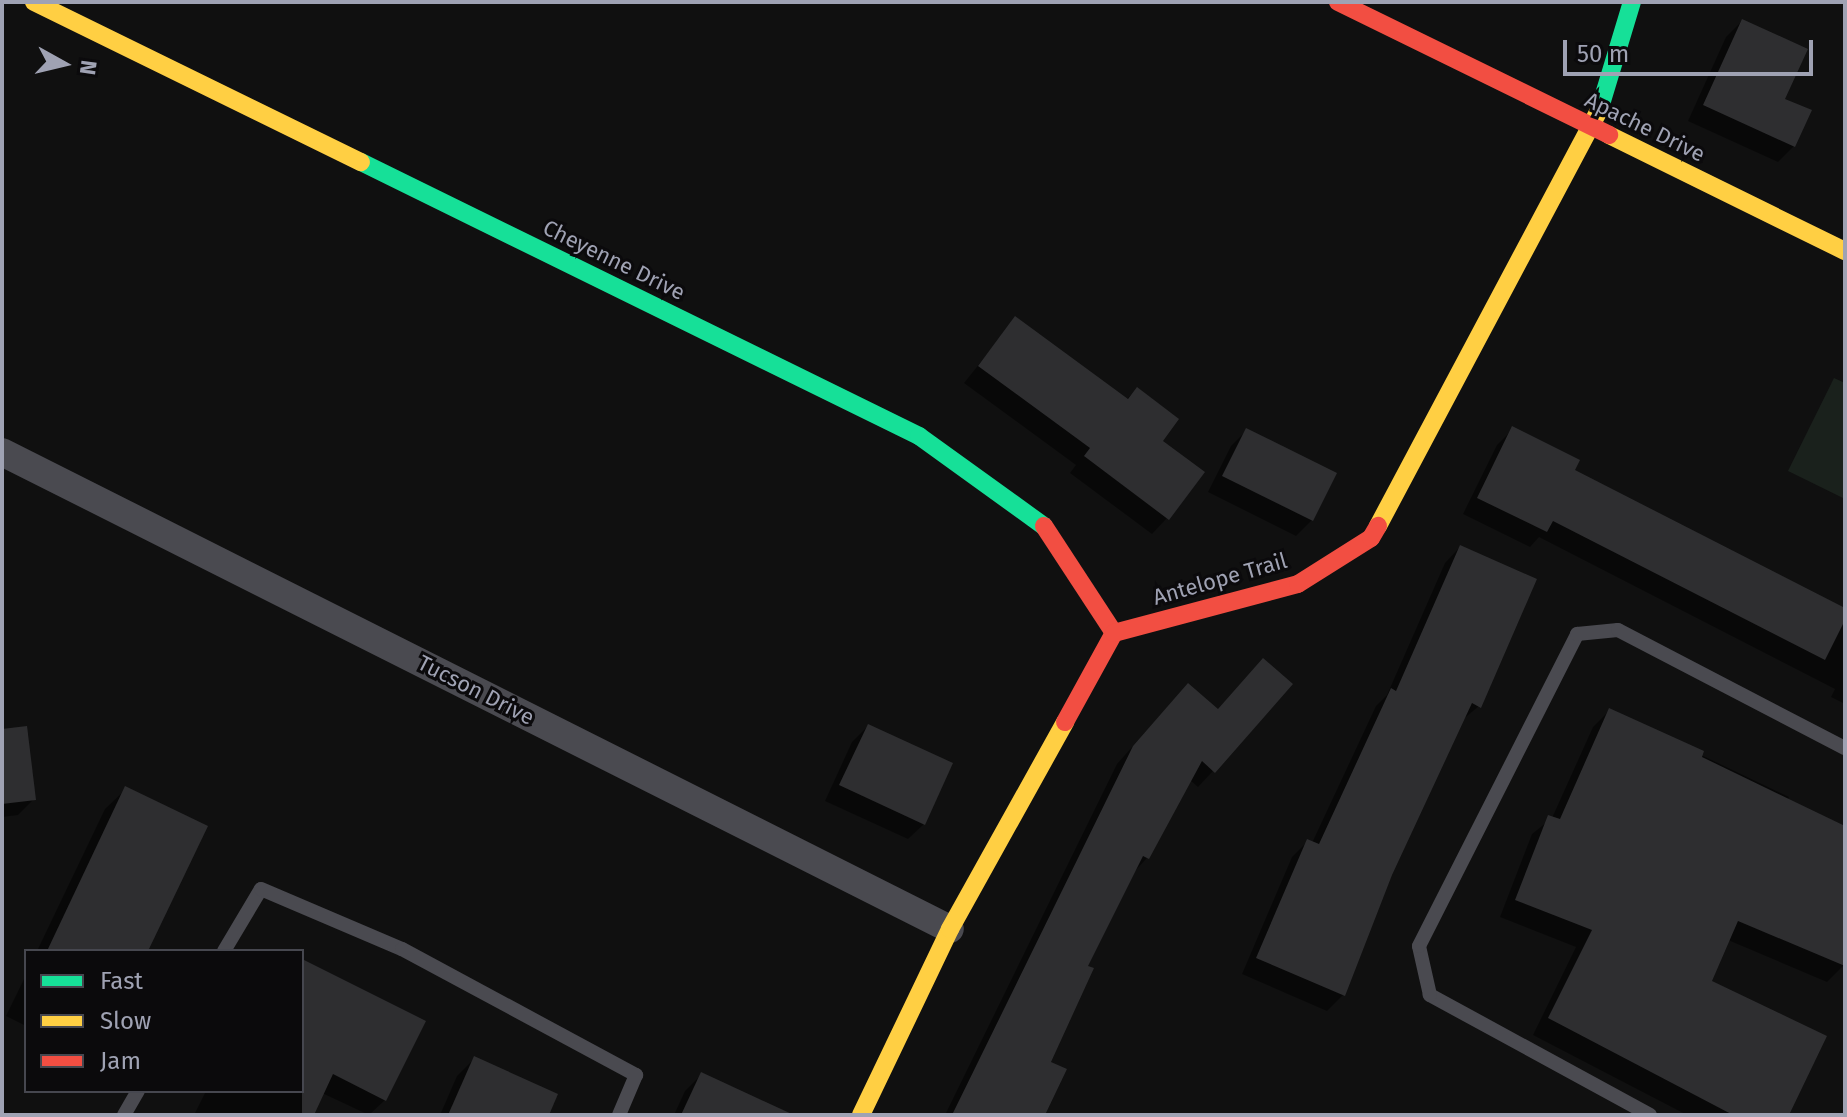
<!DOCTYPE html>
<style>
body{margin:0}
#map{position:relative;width:1847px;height:1117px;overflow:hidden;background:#101010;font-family:"Fira Sans",sans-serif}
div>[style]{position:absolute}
.green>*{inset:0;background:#1a211c}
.shadow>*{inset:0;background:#0007}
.building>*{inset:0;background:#2e2e30}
.lane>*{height:14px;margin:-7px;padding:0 7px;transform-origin:7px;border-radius:7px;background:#4a4a50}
.street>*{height:28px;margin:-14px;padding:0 14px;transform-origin:14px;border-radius:14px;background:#4a4a50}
.fast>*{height:18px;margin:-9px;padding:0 9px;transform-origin:9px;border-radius:9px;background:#16e098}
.slow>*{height:18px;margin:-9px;padding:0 9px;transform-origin:9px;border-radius:9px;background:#ffcf43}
.jam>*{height:18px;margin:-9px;padding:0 9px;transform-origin:9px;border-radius:9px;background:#f24e42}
span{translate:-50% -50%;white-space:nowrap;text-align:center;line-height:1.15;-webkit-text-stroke:6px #0b0a0c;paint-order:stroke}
.street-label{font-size:22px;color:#9fa2b3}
.frame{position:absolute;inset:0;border:4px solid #9fa2b3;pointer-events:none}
.legend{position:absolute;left:24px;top:949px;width:280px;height:144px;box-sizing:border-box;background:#0b0a0c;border:2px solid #46474f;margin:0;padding:10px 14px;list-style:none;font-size:24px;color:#9fa2b3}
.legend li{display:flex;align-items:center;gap:16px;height:40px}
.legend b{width:40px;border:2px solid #46474f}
.north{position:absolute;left:24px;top:24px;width:80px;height:80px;-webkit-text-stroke:6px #0b0a0c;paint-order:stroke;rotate:98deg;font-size:22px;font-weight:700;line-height:32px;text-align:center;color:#9fa2b3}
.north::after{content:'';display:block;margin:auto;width:28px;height:36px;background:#9fa2b3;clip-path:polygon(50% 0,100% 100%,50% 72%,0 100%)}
.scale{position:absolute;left:1563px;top:40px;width:250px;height:36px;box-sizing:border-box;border:4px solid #9fa2b3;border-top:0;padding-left:10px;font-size:24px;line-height:28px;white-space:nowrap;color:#9fa2b3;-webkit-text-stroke:6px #0b0a0c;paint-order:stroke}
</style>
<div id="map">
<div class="green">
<i style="clip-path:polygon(1834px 378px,1845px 383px,1845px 499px,1788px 471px)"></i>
</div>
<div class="shadow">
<i style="clip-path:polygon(1742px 21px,1783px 100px,1794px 146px,1778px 162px,1688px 121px,1726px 37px)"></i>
<i style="clip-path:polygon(1016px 318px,1126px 400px,1137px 389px,1161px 441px,1167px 518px,1152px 534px,1070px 473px,1076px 465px,964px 383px)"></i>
<i style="clip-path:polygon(1513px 429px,1573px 471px,1845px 610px,1845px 704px,1831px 697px,1835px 689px,1539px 537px,1530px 547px,1463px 514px,1497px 445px)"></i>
<i style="clip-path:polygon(1247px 430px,1312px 520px,1296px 536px,1208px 492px,1231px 446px)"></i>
<i style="clip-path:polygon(1460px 547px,1479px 706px,1461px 721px,1391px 874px,1343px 995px,1327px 1011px,1242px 974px,1292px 857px,1308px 841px,1312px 843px,1376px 706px,1387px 695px,1445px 563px)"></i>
<i style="clip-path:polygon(1173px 701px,1213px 771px,1198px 787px,1190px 780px,1147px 858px,1133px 873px,1085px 966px,1049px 1063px,1043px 1115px,945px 1115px,1117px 764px)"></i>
<i style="clip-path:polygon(1609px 711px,1789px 797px,1786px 804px,1845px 828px,1844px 965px,1827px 982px,1728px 940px,1710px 982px,1786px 1115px,1687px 1115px,1533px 1035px,1576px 947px,1500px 917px,1532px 834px,1552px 818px,1593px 727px)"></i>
<i style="clip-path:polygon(868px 726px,924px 824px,908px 839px,825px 801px,852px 742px)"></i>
<i style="clip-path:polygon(2px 731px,34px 799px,18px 815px,2px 817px)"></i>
<i style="clip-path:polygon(126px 789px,145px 951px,37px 951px,105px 809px)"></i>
<i style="clip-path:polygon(302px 961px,385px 1100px,369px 1115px,322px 1093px,311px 1115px,194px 1115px,206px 1091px,302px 1091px)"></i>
<i style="clip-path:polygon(26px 975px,26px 1026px,6px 1016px)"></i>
<i style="clip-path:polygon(474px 1059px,546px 1115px,440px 1115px,457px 1076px)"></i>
<i style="clip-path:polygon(701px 1075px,780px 1115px,674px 1115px,685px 1091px)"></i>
</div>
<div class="building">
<i style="clip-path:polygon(1742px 19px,1808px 49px,1785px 99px,1812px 110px,1795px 147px,1703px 105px)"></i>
<i style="clip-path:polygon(1015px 316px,1128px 399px,1137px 387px,1179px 419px,1163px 441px,1205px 472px,1169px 520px,1084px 456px,1090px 448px,978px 366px)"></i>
<i style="clip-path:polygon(1512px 426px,1580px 460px,1575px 470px,1845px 608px,1845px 620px,1825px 660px,1553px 521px,1547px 532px,1477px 498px)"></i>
<i style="clip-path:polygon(1246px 428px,1337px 473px,1313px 521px,1222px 476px)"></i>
<i style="clip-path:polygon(1460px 545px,1537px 579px,1481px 708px,1472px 703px,1392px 875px,1345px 996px,1256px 958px,1307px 839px,1319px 844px,1391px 688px,1396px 691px)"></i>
<i style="clip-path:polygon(1263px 658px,1293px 684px,1215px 773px,1202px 761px,1149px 859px,1143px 856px,1088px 966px,1094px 968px,1051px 1062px,1067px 1069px,1045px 1115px,952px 1115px,1133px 746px,1188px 683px,1218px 709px)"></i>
<i style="clip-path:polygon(1609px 708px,1704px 751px,1702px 757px,1845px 826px,1845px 966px,1738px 921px,1712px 981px,1827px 1036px,1789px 1115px,1733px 1115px,1548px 1018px,1592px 930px,1515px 900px,1548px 815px,1560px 819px)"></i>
<i style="clip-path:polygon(868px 724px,953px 763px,925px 825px,839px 785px)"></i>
<i style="clip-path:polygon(27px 726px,36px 800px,2px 804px,2px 729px)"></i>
<i style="clip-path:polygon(125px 786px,208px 826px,148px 951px,47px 951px)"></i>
<i style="clip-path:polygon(302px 959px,426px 1021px,386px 1101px,333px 1074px,314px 1115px,302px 1115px)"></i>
<i style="clip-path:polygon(474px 1056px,558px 1094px,549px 1115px,448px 1115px)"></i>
<i style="clip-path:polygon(701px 1072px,794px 1115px,681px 1115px)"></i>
</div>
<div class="lane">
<i style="left:224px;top:951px;width:72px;rotate:-59.2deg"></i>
<i style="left:261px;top:889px;width:153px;rotate:23.1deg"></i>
<i style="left:402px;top:949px;width:266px;rotate:28.3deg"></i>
<i style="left:636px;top:1075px;width:43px;rotate:113deg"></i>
<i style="left:124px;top:1115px;width:28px;rotate:-60deg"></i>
<i style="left:1650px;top:1115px;width:251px;rotate:-151.4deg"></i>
<i style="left:1430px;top:995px;width:50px;rotate:-102.7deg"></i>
<i style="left:1419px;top:946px;width:350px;rotate:-63.1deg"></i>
<i style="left:1577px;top:634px;width:41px;rotate:-5.6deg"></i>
<i style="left:1618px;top:630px;width:256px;rotate:27.5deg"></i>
</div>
<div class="street">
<i style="left:2px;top:452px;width:1061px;rotate:26.71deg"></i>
</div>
<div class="fast">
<i style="left:1599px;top:111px;width:114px;rotate:-73.2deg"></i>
<i style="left:361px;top:162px;width:622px;rotate:26.15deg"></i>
<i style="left:919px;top:436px;width:154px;rotate:35.8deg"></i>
</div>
<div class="slow">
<i style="left:34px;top:2px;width:364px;rotate:26.1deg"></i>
<i style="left:1609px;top:135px;width:263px;rotate:26.2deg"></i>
<i style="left:1378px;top:526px;width:470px;rotate:-62deg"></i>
<i style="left:861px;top:1115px;width:206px;rotate:-64.4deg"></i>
<i style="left:950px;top:929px;width:237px;rotate:-60.9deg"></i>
</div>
<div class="jam">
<i style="left:1338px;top:2px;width:302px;rotate:26.1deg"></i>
<i style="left:1044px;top:526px;width:128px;rotate:56.8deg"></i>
<i style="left:1065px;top:722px;width:102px;rotate:-61.2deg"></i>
<i style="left:1114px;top:633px;width:190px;rotate:-14.9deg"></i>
<i style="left:1298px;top:584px;width:86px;rotate:-32.2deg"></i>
<i style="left:1371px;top:538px;width:14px;rotate:-60deg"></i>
</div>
<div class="street-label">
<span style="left:1645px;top:127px;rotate:26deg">Apache Drive</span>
<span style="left:614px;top:260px;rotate:26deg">Cheyenne Drive</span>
<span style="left:1220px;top:579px;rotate:-16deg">Antelope Trail</span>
<span style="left:476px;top:690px;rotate:27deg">Tucson Drive</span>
</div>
<div class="frame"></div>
<ul class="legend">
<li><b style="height:10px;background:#16e098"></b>Fast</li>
<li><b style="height:10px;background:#ffcf43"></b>Slow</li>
<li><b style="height:10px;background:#f24e42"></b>Jam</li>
</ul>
<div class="north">N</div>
<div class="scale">50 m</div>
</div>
